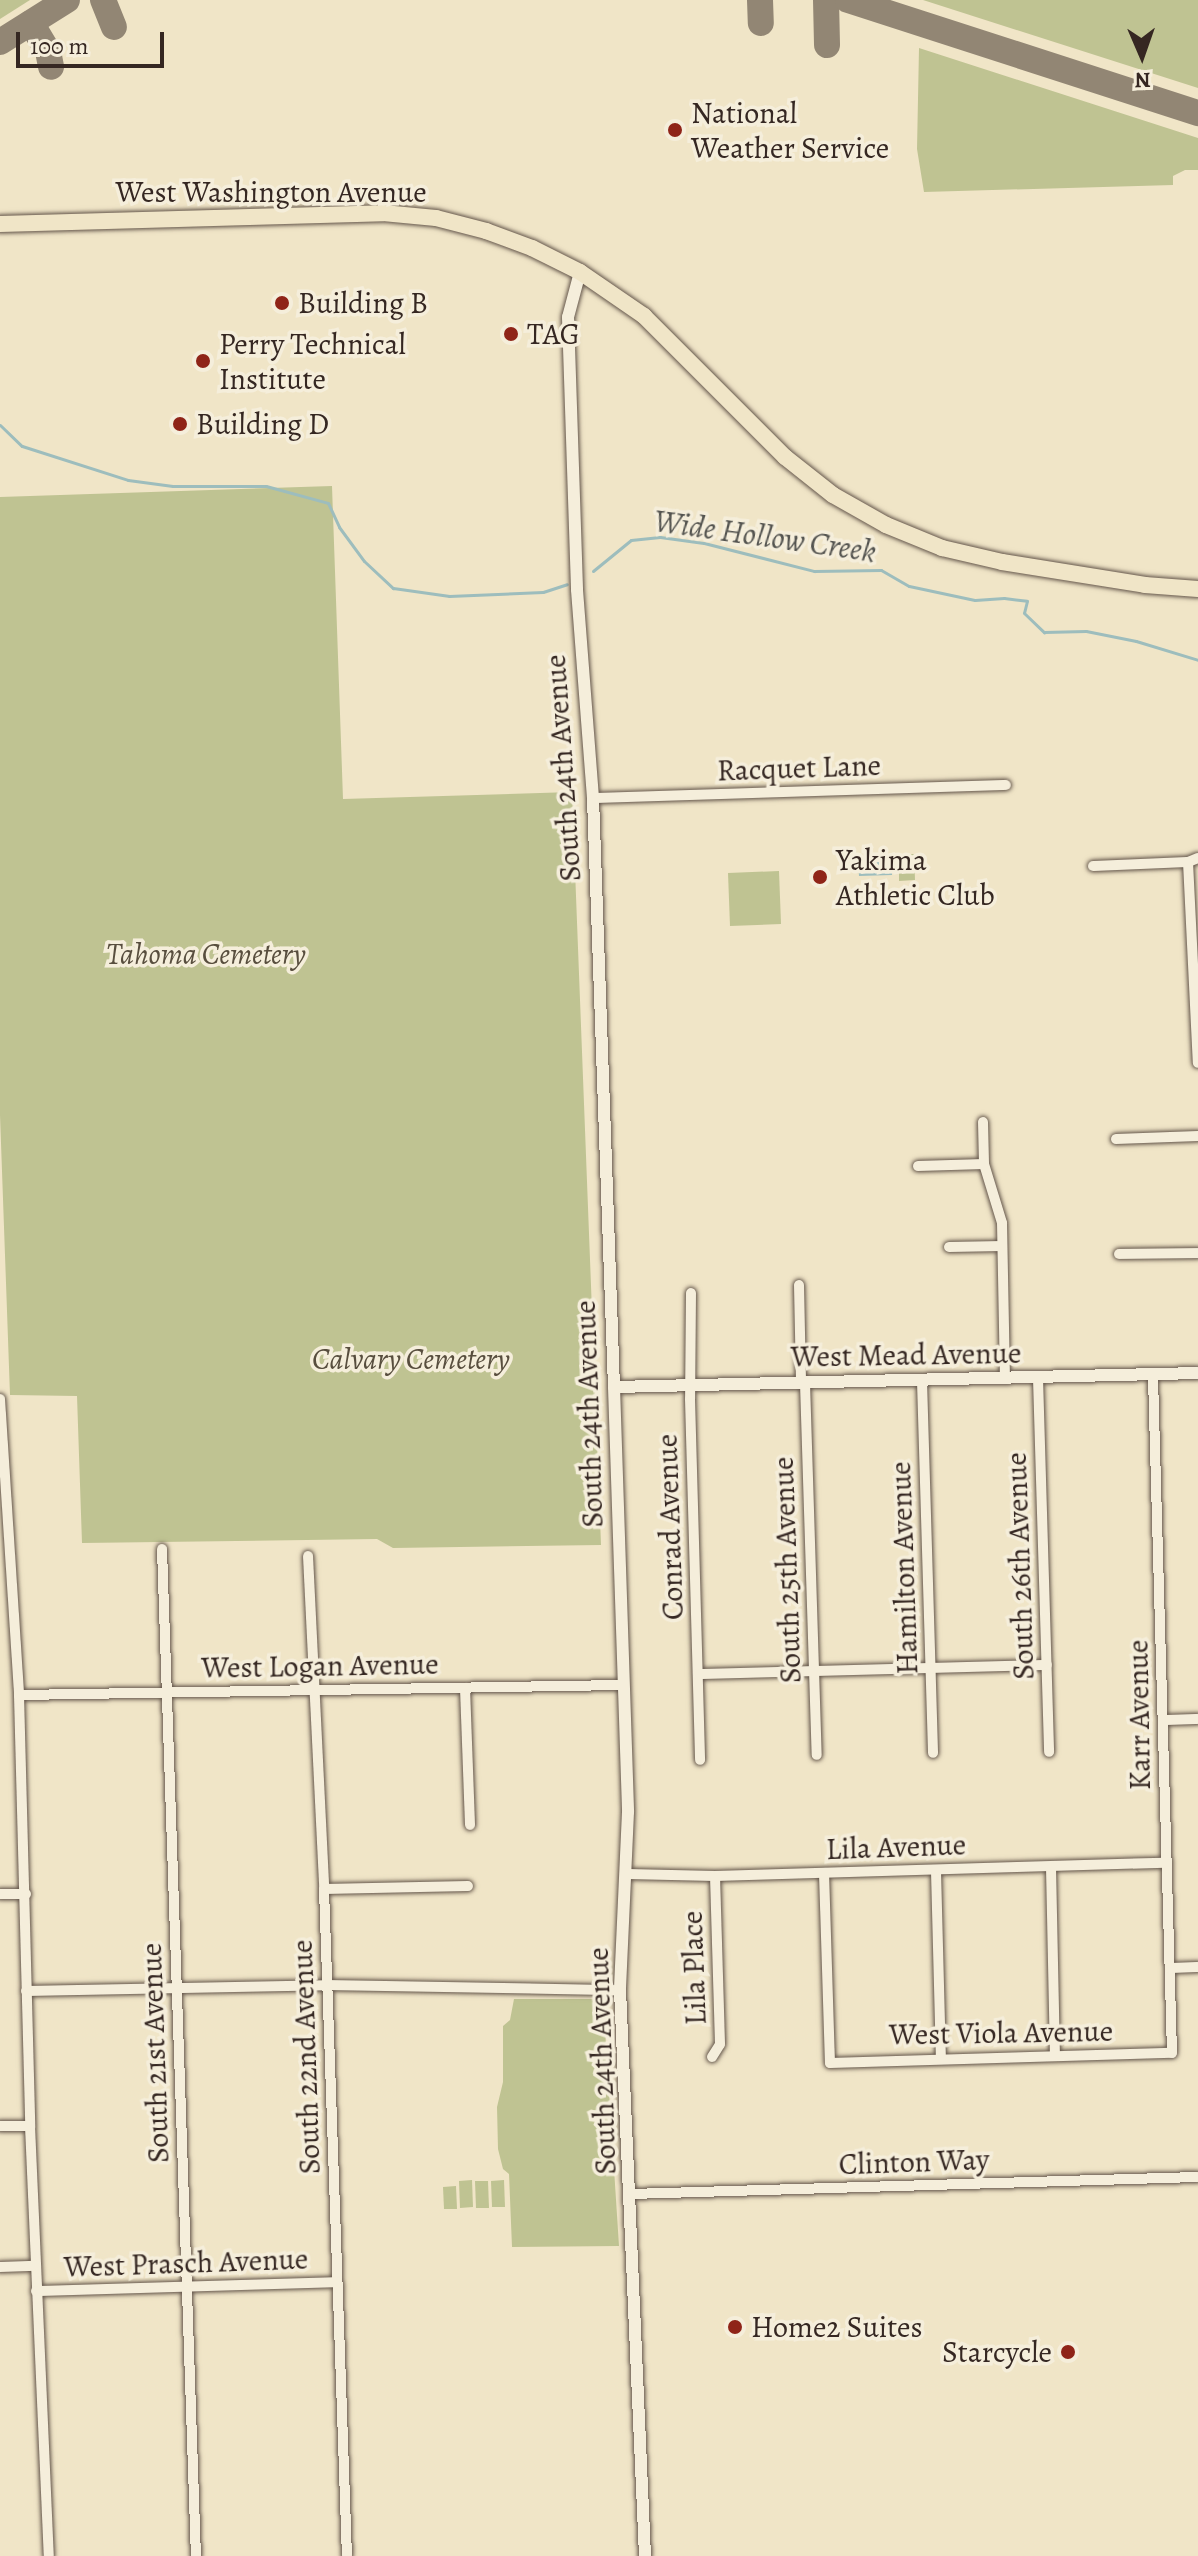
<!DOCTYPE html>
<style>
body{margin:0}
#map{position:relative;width:1198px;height:2556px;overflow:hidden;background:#f0e5c7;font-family:Alegreya,serif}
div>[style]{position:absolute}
.green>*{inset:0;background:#bfc392}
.water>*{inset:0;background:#9dbdbd}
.stream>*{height:3px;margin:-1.5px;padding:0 1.5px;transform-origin:1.5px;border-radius:1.5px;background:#9dbdbd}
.taxiway>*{height:26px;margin:-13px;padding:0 13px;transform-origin:13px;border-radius:13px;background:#928674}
.roads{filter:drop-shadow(0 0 2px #64564b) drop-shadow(0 0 2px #64564b)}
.minor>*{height:10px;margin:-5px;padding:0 5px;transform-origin:5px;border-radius:5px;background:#f5eedb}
.tertiary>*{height:12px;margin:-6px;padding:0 6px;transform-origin:6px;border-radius:6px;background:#f5eedb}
.primary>*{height:16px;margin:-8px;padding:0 8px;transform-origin:8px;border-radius:8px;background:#f0e5c7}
.dots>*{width:22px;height:22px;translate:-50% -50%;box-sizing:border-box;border:4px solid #f5eedb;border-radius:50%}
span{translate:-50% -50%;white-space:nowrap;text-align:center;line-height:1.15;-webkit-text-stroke:7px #f5eedb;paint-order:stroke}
.poi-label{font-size:30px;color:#352722}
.left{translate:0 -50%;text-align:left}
.right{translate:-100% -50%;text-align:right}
.street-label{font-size:30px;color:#352722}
.park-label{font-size:30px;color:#584e3e;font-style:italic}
.water-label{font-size:32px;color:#545450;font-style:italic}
.north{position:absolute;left:1102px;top:16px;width:80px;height:80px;-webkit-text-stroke:6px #f5eedb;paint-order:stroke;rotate:178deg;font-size:22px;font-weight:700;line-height:32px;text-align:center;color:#352722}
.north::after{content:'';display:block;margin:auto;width:28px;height:36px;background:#352722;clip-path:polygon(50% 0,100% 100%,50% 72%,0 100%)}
.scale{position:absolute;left:16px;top:32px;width:148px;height:36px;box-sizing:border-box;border:4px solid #352722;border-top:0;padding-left:10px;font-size:24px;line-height:28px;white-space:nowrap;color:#352722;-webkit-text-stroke:6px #f5eedb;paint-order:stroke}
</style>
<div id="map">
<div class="green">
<i style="clip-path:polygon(0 0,30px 0,0 19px)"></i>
<i style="clip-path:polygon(923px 0,1198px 0,1198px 88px)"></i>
<i style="clip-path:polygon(919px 48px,1198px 138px,1198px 170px,1185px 170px,1173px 176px,1173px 185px,924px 192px,917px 149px)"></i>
<i style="clip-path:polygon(332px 486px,343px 799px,572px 792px,601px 1545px,393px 1548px,377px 1539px,82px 1543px,77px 1396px,10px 1395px,0 1115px,0 497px)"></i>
<i style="clip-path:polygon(899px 854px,914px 854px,915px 880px,899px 881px)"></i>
<i style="clip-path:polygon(779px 871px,781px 924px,730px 926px,728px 873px)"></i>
<i style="clip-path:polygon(514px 1999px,603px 1999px,619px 2246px,512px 2247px,509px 2174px,503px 2169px,498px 2149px,497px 2107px,503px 2082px,503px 2026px,510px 2020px)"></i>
<i style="clip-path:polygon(472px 2180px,473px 2207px,460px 2208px,459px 2181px)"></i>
<i style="clip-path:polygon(504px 2180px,505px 2207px,492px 2207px,491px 2181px)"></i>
<i style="clip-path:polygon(475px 2181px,488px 2181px,489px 2208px,476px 2208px)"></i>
<i style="clip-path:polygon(456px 2186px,457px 2209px,444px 2209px,443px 2187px)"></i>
</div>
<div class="water">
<i style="clip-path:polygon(858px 858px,892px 859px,892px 875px,859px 876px)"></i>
</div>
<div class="stream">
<i style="left:0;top:425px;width:30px;rotate:44deg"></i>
<i style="left:22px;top:446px;width:111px;rotate:17.8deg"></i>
<i style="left:128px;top:480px;width:45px;rotate:7.6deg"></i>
<i style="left:173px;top:486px;width:93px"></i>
<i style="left:266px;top:486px;width:64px;rotate:15.3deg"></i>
<i style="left:328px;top:503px;width:26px;rotate:65deg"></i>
<i style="left:339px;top:527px;width:42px;rotate:53.7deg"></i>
<i style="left:364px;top:561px;width:40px;rotate:43deg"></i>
<i style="left:393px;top:588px;width:57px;rotate:8.1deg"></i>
<i style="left:449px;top:596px;width:94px;rotate:-2.4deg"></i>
<i style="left:543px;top:592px;width:25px;rotate:-18deg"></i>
<i style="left:593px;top:571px;width:49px;rotate:-39.2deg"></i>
<i style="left:631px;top:540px;width:29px;rotate:-6deg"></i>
<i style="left:660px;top:537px;width:44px;rotate:7.8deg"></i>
<i style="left:704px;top:543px;width:114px;rotate:14.3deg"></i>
<i style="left:814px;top:571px;width:67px;rotate:-0.9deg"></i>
<i style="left:881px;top:570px;width:32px;rotate:30deg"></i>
<i style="left:909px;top:586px;width:67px;rotate:12deg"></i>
<i style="left:975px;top:600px;width:29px;rotate:-4deg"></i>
<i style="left:1004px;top:598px;width:23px;rotate:7deg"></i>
<i style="left:1027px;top:601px;width:12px;rotate:104deg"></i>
<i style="left:1024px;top:613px;width:28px;rotate:44deg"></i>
<i style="left:1044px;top:632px;width:42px;rotate:-1.4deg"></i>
<i style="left:1086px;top:631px;width:51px;rotate:11.3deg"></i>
<i style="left:1136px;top:641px;width:65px;rotate:17deg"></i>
</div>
<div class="taxiway">
<i style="left:103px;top:0;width:29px;rotate:68deg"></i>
<i style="left:760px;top:0;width:23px;rotate:88deg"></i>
<i style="left:826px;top:0;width:45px;rotate:88.7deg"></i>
<i style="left:848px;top:0;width:368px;rotate:17.9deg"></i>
<i style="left:31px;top:23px;width:33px;rotate:59deg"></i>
<i style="left:48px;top:51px;width:16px;rotate:79deg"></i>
<i style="left:0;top:42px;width:79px;rotate:-32.1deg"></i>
</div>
<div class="roads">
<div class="minor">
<i style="left:593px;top:798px;width:413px;rotate:-1.8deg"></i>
<i style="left:1198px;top:858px;width:11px;rotate:158deg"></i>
<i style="left:1188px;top:862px;width:201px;rotate:87.2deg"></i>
<i style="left:1093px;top:866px;width:95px;rotate:-2.4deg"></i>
<i style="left:983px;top:1122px;width:42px;rotate:88.6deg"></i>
<i style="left:984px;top:1164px;width:62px;rotate:73deg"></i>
<i style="left:1002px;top:1223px;width:155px;rotate:88.9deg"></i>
<i style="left:1116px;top:1139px;width:82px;rotate:-2.1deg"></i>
<i style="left:918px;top:1166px;width:66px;rotate:-1.7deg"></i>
<i style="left:949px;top:1247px;width:53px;rotate:-1.1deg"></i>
<i style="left:1119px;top:1254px;width:79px;rotate:-0.7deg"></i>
<i style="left:799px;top:1285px;width:98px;rotate:88.8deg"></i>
<i style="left:691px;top:1293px;width:106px;rotate:90.5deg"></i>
<i style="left:690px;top:1399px;width:361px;rotate:88.4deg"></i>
<i style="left:1038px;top:1378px;width:374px;rotate:88.3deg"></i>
<i style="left:922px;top:1381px;width:372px;rotate:88.3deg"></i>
<i style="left:805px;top:1383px;width:372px;rotate:88.2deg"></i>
<i style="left:0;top:1399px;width:297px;rotate:86.3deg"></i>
<i style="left:19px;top:1695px;width:431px;rotate:88.5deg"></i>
<i style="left:30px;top:2126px;width:430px;rotate:87.5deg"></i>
<i style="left:162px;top:1549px;width:1008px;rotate:88.07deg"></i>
<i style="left:308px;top:1556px;width:333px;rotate:87.2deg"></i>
<i style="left:324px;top:1889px;width:667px;rotate:88.03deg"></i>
<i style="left:698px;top:1674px;width:349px;rotate:-1.5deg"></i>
<i style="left:465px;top:1688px;width:137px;rotate:87.9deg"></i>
<i style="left:19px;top:1695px;width:604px;rotate:-0.95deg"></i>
<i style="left:1164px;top:1720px;width:34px;rotate:-2deg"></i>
<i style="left:1051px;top:1867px;width:188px;rotate:88.8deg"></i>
<i style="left:936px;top:1871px;width:187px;rotate:88.5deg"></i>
<i style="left:824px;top:1873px;width:190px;rotate:88.2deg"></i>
<i style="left:830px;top:2063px;width:342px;rotate:-1.7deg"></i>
<i style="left:1172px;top:2053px;width:678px;rotate:-91.61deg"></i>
<i style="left:628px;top:1874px;width:87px;rotate:1.3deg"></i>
<i style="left:715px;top:1876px;width:450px;rotate:-1.7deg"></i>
<i style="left:324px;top:1889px;width:144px;rotate:-1.2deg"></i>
<i style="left:0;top:1894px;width:26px"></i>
<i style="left:1170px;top:1968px;width:28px;rotate:-2deg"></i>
<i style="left:26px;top:1991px;width:300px;rotate:-1.1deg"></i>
<i style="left:326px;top:1985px;width:294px;rotate:1deg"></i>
<i style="left:712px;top:2057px;width:15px;rotate:-58deg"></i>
<i style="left:720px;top:2044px;width:168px;rotate:-91.7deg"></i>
<i style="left:0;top:2126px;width:30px"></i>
<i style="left:631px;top:2194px;width:567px;rotate:-1.72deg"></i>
<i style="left:0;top:2267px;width:36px;rotate:-2deg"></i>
<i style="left:36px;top:2291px;width:301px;rotate:-1.7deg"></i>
</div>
<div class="tertiary">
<i style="left:580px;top:272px;width:47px;rotate:104.9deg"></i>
<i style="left:568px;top:317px;width:273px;rotate:88.1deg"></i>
<i style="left:577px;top:590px;width:209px;rotate:85.6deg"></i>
<i style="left:593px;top:798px;width:589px;rotate:87.96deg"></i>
<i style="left:614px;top:1387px;width:425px;rotate:88.1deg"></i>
<i style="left:628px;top:1812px;width:178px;rotate:92.6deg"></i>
<i style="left:620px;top:1990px;width:567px;rotate:87.47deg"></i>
<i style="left:614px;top:1387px;width:584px;rotate:-1.37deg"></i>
</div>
<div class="primary">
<i style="left:0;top:224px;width:383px;rotate:-1.6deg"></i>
<i style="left:383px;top:213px;width:53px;rotate:5.4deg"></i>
<i style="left:436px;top:218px;width:52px;rotate:14.6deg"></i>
<i style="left:486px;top:231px;width:49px;rotate:20.3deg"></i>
<i style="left:532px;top:248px;width:54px;rotate:26.6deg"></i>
<i style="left:580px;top:272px;width:78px;rotate:34.5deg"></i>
<i style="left:644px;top:316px;width:199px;rotate:45deg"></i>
<i style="left:785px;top:457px;width:61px;rotate:38.4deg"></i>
<i style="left:833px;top:495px;width:61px;rotate:29.5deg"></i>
<i style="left:886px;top:525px;width:61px;rotate:22.3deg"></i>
<i style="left:942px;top:548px;width:62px;rotate:13.1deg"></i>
<i style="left:1002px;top:562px;width:145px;rotate:9.1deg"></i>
<i style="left:1145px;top:585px;width:53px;rotate:4.3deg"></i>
</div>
</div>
<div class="dots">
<i style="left:675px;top:130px;background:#8f2418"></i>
<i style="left:282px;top:303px;background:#8f2418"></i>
<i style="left:511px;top:334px;background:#8f2418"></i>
<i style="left:203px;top:361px;background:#8f2418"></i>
<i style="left:180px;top:424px;background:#8f2418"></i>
<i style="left:820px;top:877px;background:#8f2418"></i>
<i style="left:735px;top:2327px;background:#8f2418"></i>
<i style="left:1068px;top:2352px;background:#8f2418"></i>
</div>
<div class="poi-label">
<span class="left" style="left:691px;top:130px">National<br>Weather Service</span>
<span class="left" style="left:298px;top:303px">Building B</span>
<span class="left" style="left:527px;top:334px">TAG</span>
<span class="left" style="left:219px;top:361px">Perry Technical<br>Institute</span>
<span class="left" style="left:196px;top:424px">Building D</span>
<span class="left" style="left:836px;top:877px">Yakima<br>Athletic Club</span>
<span class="left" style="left:751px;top:2327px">Home2 Suites</span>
<span class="right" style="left:1052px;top:2352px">Starcycle</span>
</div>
<div class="street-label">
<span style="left:271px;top:192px">West Washington Avenue</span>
<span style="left:563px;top:768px;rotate:-94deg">South 24th Avenue</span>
<span style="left:799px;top:768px;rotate:-2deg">Racquet Lane</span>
<span style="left:906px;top:1355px;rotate:-1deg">West Mead Avenue</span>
<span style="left:589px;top:1414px;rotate:-92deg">South 24th Avenue</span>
<span style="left:670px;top:1527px;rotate:-92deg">Conrad Avenue</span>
<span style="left:1020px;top:1566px;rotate:-92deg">South 26th Avenue</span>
<span style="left:904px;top:1568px;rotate:-92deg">Hamilton Avenue</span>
<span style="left:787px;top:1570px;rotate:-92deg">South 25th Avenue</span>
<span style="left:320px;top:1666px;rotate:-1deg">West Logan Avenue</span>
<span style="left:1139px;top:1715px;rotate:-91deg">Karr Avenue</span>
<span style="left:896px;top:1847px;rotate:-2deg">Lila Avenue</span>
<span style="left:694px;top:1968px;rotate:-92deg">Lila Place</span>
<span style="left:1001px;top:2033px;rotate:-1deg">West Viola Avenue</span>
<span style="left:155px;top:2053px;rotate:-92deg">South 21st Avenue</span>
<span style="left:306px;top:2057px;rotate:-92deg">South 22nd Avenue</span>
<span style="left:602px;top:2061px;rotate:-92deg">South 24th Avenue</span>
<span style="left:914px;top:2162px;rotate:-2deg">Clinton Way</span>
<span style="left:186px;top:2263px;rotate:-2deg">West Prasch Avenue</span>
</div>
<div class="park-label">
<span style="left:206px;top:954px">Tahoma Cemetery</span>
<span style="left:411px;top:1359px">Calvary Cemetery</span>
</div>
<div class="water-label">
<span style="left:765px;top:536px;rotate:8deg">Wide Hollow Creek</span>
</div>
<div class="north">N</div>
<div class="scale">100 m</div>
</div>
